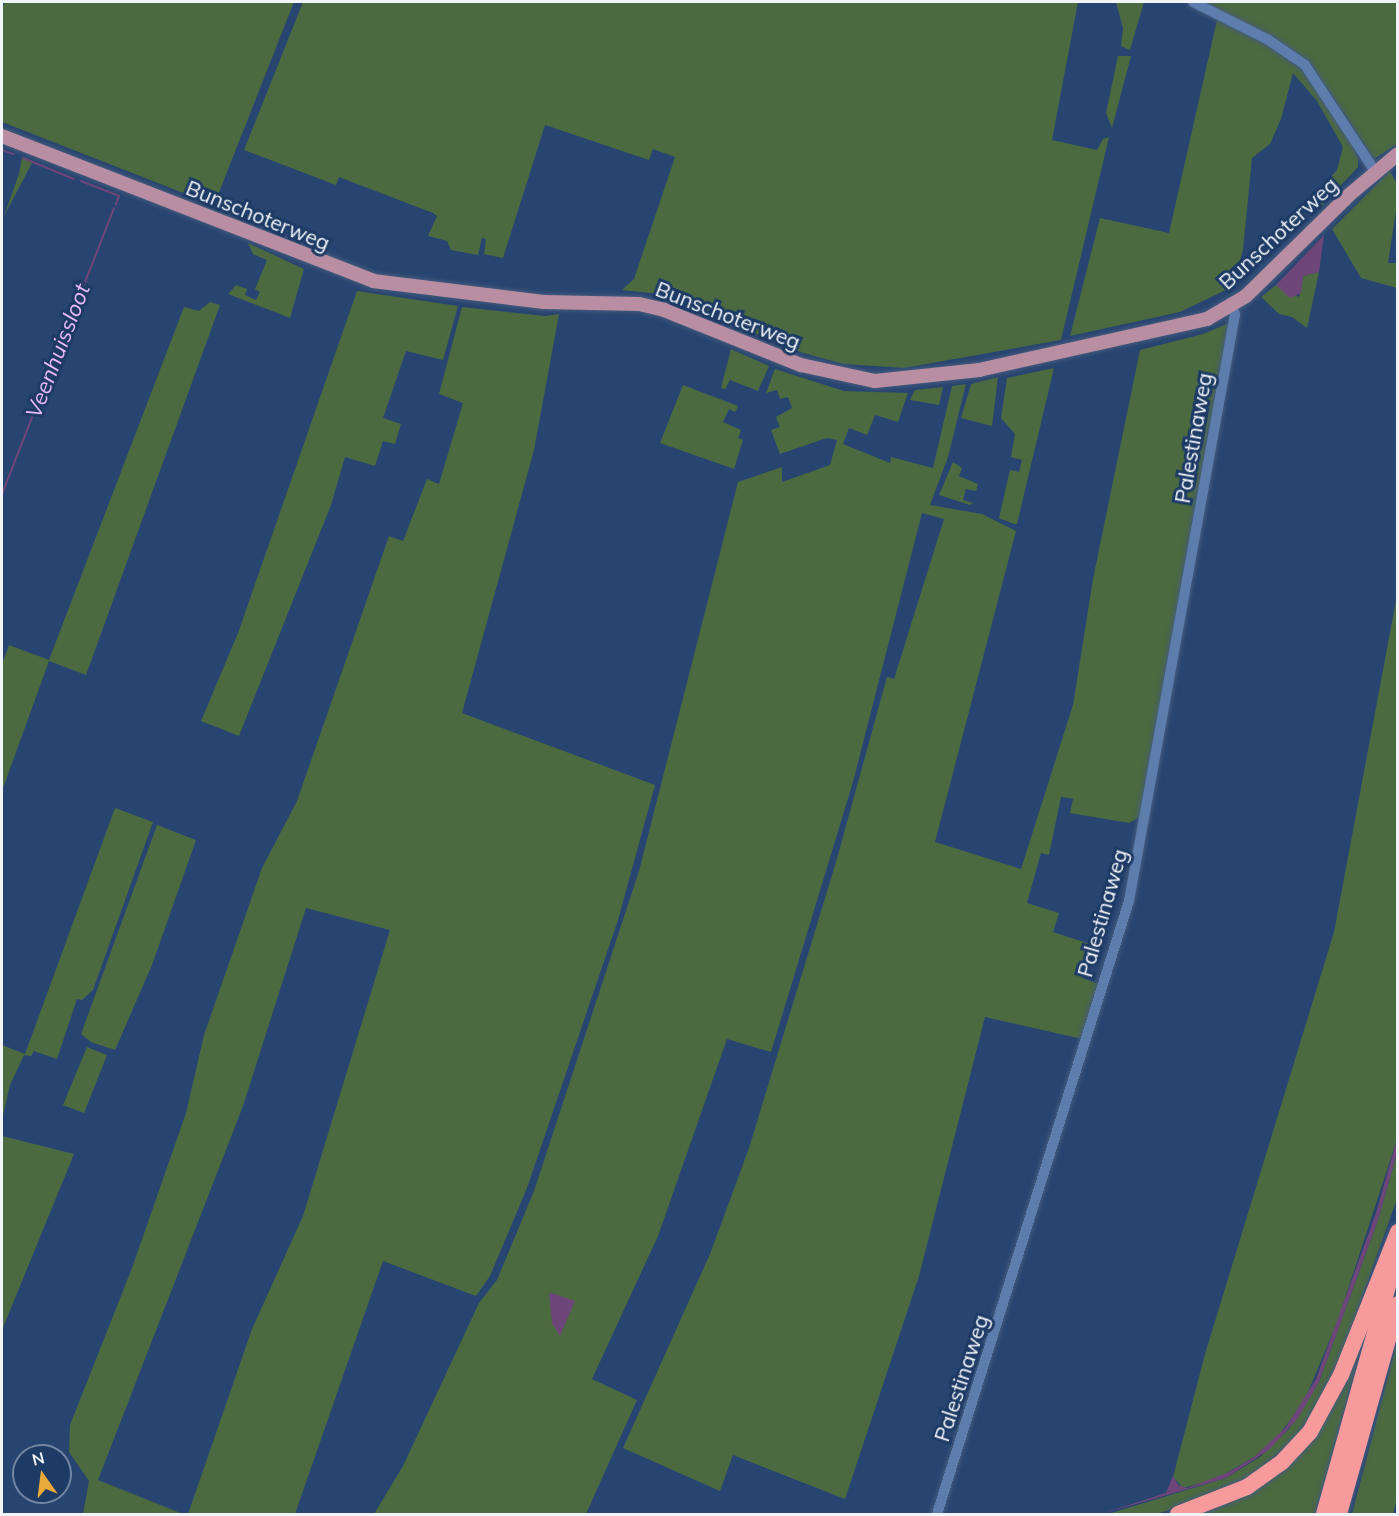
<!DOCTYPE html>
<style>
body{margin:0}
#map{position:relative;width:1399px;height:1516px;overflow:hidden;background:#284571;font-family:Mulish,sans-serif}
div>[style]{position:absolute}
.green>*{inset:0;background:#4b6a40}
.water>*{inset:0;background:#6e467a}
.stream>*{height:2px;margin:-1px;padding:0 1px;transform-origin:1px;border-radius:1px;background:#6e467a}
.roads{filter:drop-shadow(0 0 2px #445b7c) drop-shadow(0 0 2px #445b7c)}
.minor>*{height:10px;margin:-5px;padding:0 5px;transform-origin:5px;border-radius:5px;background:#5d7dad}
.major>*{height:14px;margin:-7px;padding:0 7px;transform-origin:7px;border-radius:7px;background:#b98ea3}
.highway>*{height:16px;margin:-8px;padding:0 8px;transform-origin:8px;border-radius:8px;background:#f69a9c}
span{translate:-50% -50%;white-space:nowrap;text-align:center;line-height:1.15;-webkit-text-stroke:6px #1e3b65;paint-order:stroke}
.street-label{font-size:21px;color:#f1f5fa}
.water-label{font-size:22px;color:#eabaf9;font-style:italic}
.frame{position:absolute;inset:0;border:3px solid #f1f5fa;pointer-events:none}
.north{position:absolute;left:12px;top:1444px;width:60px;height:60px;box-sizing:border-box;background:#1e3b65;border:2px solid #7285a1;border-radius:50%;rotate:346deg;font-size:16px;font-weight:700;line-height:24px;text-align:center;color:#f1f5fa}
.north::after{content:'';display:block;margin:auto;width:21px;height:27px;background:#e9aa38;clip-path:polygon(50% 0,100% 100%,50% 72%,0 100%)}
</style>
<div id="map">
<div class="green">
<i style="clip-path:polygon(5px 2px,294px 2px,214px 205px,2px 122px,2px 9px)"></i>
<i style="clip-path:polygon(303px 2px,1078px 2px,1052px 140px,1097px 150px,1103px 139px,1109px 137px,1061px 340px,904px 368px,843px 364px,800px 352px,660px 294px,622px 290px,634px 279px,675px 157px,653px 149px,649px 160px,545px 125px,503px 258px,484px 254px,486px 239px,482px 238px,478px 255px,451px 250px,447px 241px,428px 236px,437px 216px,433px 213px,339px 177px,336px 185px,244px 150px)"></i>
<i style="clip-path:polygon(1116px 2px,1144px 2px,1130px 50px,1121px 46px,1123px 28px)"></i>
<i style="clip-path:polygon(1203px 2px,1397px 2px,1397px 144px,1374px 159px,1309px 61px,1262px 31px)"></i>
<i style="clip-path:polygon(1217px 20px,1258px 39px,1304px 71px,1349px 139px,1358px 158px,1358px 167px,1317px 211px,1313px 197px,1337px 170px,1343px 147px,1317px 101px,1293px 73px,1281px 119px,1270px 144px,1252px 158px,1243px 250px,1232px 287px,1180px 312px,1070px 336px,1100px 218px,1169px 233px)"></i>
<i style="clip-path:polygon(1118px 56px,1131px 56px,1112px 128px,1106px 113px)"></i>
<i style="clip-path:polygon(22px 157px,33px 161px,4px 216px,19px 174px)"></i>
<i style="clip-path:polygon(1390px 171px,1397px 184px,1398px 198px,1388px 263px,1397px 263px,1397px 288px,1361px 278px,1332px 229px)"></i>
<i style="clip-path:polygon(248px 243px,304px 269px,290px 318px,228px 294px,236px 285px,247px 289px,245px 295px,256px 300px,260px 292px,255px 289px,267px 260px,253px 254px)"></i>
<i style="clip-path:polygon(1319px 272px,1307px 328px,1292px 317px,1279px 314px,1261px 297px,1276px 285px,1299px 297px,1303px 276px)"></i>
<i style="clip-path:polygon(357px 291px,458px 306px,443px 360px,406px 351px,383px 418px,401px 424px,395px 444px,383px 441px,375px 466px,345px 457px,331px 505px,239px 736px,201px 721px,238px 633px)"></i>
<i style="clip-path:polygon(210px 302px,220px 305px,86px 675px,49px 661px,2px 791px,2px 664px,8px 648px,9px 645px,49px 660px,184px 307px,199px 311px)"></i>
<i style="clip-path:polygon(462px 307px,545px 316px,559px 314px,534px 450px,462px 713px,655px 785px,618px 920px,527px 1188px,490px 1276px,476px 1296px,383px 1261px,295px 1514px,188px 1514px,252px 1329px,303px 1216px,390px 930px,306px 908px,243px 1106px,98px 1480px,183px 1514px,83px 1514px,89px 1481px,69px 1452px,70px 1425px,132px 1268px,186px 1113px,204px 1035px,262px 868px,297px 801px,389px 536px,403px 541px,427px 479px,439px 484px,463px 403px,439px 394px)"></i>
<i style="clip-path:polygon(1229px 323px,1140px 817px,1129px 823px,1070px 813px,1073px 799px,1061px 797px,1049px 855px,1041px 853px,1027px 903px,1059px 913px,1053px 932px,1093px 945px,1082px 978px,1099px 984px,1082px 1039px,985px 1017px,919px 1276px,845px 1499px,733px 1455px,720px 1491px,623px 1448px,710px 1254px,749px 1148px,836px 862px,887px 677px,894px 679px,944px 519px,922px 513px,853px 782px,771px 1052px,727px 1039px,658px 1236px,592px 1379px,637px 1400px,586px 1514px,374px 1514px,403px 1466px,479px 1303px,497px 1280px,534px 1191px,639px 871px,738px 482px,782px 467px,782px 482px,830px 465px,837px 440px,827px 438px,780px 454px,771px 430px,780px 427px,776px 417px,792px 408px,788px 397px,780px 399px,777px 390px,766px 393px,775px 369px,844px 391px,908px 393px,898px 422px,875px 415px,867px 435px,849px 428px,843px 444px,890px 463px,891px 457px,933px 468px,952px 386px,966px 384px,948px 457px,930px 505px,982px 514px,1016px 531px,935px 842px,1021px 869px,1073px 705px,1093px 579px,1140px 350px,1203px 334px)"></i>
<i style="clip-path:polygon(731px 349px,769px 366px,758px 391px,730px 380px,725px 389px,721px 388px)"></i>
<i style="clip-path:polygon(1054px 368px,1017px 524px,1014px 524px,999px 518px,1010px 470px,1019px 472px,1022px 460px,1011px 457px,1015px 434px,1001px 418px,1007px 378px)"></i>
<i style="clip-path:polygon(998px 377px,992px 426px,961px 418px,971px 384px)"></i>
<i style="clip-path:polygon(683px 385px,738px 406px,735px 412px,729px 409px,723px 422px,741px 430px,738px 438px,743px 440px,734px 469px,660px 443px)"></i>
<i style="clip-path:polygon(943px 387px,939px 405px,910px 400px,915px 390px)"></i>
<i style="clip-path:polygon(953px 462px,962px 468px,959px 476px,978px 484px,976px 491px,966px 489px,963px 500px,973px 503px,970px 505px,939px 495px)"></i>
<i style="clip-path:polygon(1397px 595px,1397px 1139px,1338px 1320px,1303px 1404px,1276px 1438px,1254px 1457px,1216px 1479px,1183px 1488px,1173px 1477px,1205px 1354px,1334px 932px)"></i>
<i style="clip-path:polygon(115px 808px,153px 822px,93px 990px,82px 1000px,77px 999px,57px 1059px,34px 1051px,31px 1056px,24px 1055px,10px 1085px,2px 1119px,2px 1045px,25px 1054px)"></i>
<i style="clip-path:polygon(157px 825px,196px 840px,152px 965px,115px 1050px,91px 1042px,81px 1034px)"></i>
<i style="clip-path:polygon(87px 1047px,107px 1055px,84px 1113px,63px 1105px)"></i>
<i style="clip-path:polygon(2px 1136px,74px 1154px,2px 1330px)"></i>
<i style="clip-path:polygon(1397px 1153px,1397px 1199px,1335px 1373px,1305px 1428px,1257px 1473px,1205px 1499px,1156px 1514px,1108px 1514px,1226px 1478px,1260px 1457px,1289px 1429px,1319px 1382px,1378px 1220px)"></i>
<i style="clip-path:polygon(1375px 1299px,1315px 1514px,1189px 1514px,1284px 1464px)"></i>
<i style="clip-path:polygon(1397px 1342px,1398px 1494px,1393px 1514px,1352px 1514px)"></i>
</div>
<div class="water">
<i style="clip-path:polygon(1324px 235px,1319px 272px,1303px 276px,1301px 293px,1290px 298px,1276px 285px)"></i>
<i style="clip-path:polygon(1397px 1139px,1397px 1153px,1378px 1220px,1319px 1382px,1298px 1418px,1270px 1449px,1226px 1478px,1101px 1514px,1166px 1493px,1173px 1476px,1178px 1485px,1187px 1488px,1229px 1472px,1254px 1457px,1286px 1427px,1316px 1379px,1376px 1213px)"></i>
<i style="clip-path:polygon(549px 1292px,575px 1301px,560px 1336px,552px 1323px)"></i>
</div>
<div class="stream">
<i style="left:2px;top:150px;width:12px;rotate:20deg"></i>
<i style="left:23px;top:158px;width:55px;rotate:22.4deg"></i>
<i style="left:81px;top:181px;width:41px;rotate:21.5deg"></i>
<i style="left:119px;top:196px;width:9px;rotate:111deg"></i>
<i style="left:2px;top:494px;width:307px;rotate:-68.6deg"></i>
</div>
<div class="roads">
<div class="minor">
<i style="left:1193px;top:2px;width:83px;rotate:26.6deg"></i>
<i style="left:1267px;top:39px;width:46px;rotate:34.4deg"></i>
<i style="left:1305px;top:65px;width:127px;rotate:56.6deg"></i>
<i style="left:937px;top:1514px;width:642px;rotate:-72.61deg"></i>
<i style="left:1129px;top:901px;width:596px;rotate:-79.76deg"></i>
<i style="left:1235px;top:314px;width:9px;rotate:-111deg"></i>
</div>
<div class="major">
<i style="left:2px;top:136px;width:398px;rotate:21.3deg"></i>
<i style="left:373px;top:281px;width:172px;rotate:7deg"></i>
<i style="left:544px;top:302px;width:95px;rotate:1.2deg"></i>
<i style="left:639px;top:304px;width:26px;rotate:13deg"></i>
<i style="left:664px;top:310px;width:148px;rotate:21.9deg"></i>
<i style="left:801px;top:365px;width:76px;rotate:12.2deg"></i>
<i style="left:875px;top:381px;width:105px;rotate:-6deg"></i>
<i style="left:979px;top:370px;width:234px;rotate:-12.6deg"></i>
<i style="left:1207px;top:319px;width:45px;rotate:-30.5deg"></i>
<i style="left:1246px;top:296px;width:144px;rotate:-44.4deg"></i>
<i style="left:1349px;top:195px;width:64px;rotate:-39.9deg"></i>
</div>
<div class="highway">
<i style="left:1178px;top:1514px;width:74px;rotate:-21.4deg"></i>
<i style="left:1247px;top:1487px;width:43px;rotate:-35.5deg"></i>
<i style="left:1282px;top:1462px;width:41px;rotate:-47deg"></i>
<i style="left:1310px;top:1432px;width:65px;rotate:-61.5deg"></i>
<i style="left:1341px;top:1375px;width:154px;rotate:-68.3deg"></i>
<i style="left:1324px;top:1514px;width:273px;rotate:-74.3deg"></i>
<i style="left:1339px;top:1514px;width:218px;rotate:-74.3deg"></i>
</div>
</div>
<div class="street-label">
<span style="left:258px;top:215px;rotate:22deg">Bunschoterweg</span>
<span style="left:1278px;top:233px;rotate:-43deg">Bunschoterweg</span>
<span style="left:728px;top:315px;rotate:21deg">Bunschoterweg</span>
<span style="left:1193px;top:438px;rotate:-80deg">Palestinaweg</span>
<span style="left:1102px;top:913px;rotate:-74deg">Palestinaweg</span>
<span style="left:961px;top:1378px;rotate:-72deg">Palestinaweg</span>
</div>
<div class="water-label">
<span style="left:58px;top:351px;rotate:-69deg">Veenhuissloot</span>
</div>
<div class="frame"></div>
<div class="north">N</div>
</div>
